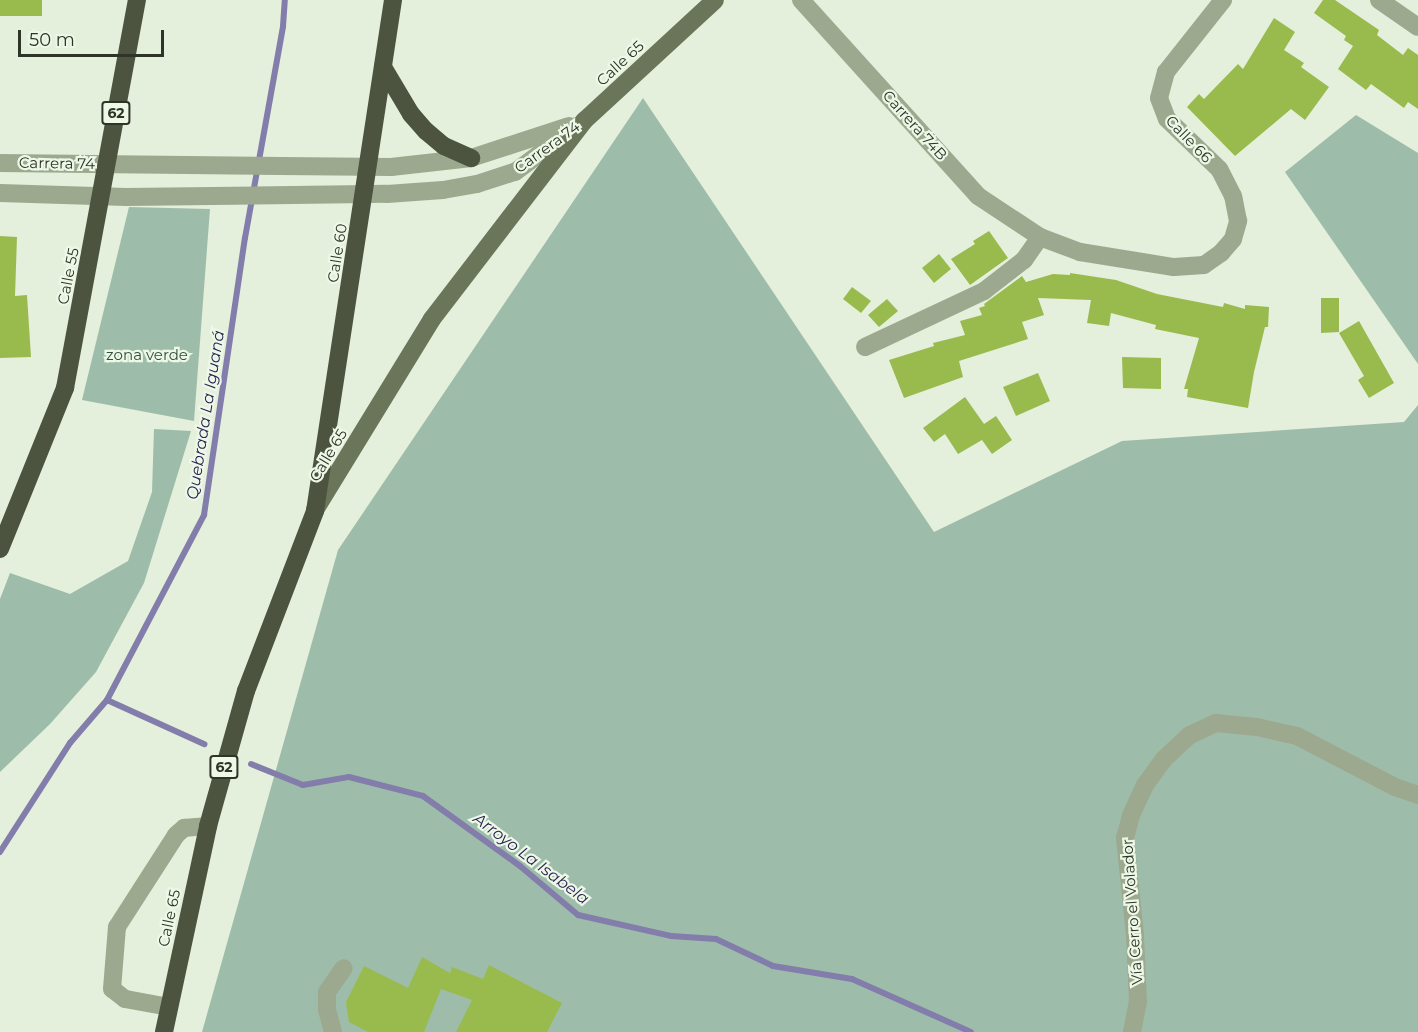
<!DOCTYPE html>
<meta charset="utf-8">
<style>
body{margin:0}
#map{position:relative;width:1418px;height:1032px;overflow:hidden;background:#e4efdc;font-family:Montserrat,sans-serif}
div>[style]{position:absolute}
.green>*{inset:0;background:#9dbdaa}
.stream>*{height:6px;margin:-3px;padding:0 3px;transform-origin:3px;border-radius:3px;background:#827daa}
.building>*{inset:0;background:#99bb4e}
.minor>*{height:18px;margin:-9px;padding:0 9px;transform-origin:9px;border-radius:9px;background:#9ca98f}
.major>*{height:18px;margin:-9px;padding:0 9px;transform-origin:9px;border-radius:9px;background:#6a755a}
.highway>*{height:18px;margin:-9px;padding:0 9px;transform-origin:9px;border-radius:9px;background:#4c5440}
span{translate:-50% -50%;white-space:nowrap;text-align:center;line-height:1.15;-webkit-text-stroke:4.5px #eef8e7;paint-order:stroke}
.shield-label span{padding:2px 4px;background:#eef8e7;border:2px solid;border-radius:4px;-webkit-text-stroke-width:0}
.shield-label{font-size:14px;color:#2f3428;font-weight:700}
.street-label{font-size:15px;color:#2f3428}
.park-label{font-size:15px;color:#2e503d}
.water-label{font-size:16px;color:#282152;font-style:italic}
.scale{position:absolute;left:18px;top:30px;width:146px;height:27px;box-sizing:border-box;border:3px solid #2f3428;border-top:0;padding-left:8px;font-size:18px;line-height:21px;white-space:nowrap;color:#2f3428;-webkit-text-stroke:4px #eef8e7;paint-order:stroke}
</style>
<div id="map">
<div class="green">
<i style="clip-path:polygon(643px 98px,934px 532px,1122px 441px,1404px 422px,1418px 405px,1418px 1032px,202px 1032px,338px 550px)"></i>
<i style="clip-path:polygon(1356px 115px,1418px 153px,1418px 364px,1285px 172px)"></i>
<i style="clip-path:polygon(129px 207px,210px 209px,194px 421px,82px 400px)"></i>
<i style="clip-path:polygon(154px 429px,191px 431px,144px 583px,96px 672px,50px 724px,0 772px,0 599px,10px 573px,70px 594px,128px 561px,152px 492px)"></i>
</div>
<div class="stream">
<i style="left:107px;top:700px;width:107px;rotate:24.4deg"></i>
<i style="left:251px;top:764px;width:56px;rotate:22deg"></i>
<i style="left:303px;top:785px;width:47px;rotate:-9.9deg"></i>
<i style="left:349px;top:777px;width:76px;rotate:14.4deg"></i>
<i style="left:423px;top:796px;width:120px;rotate:35.8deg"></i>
<i style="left:520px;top:866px;width:76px;rotate:40.2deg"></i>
<i style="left:578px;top:915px;width:95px;rotate:12.7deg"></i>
<i style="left:671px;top:936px;width:45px;rotate:3.8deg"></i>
<i style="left:716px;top:939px;width:63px;rotate:25.3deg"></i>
<i style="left:773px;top:966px;width:80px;rotate:9.3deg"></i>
<i style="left:852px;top:979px;width:130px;rotate:24deg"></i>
<i style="left:0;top:852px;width:130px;rotate:-57.3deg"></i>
<i style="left:70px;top:743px;width:57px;rotate:-49.3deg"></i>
<i style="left:107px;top:700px;width:209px;rotate:-62.3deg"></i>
<i style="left:204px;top:515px;width:280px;rotate:-81.6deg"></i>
<i style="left:245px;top:238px;width:215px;rotate:-79.8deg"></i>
<i style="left:283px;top:26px;width:26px;rotate:-86deg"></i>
</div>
<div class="building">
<i style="clip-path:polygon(0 0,42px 0,42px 16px,0 16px)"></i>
<i style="clip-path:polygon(1323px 0,1335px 0,1379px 30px,1377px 35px,1403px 55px,1408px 48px,1418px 55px,1418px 109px,1408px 102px,1404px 108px,1371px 84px,1366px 90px,1338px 69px,1353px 46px,1344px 40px,1346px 36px,1314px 13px)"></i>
<i style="clip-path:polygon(1274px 18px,1295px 32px,1284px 50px,1304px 63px,1301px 67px,1329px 87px,1305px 120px,1291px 109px,1235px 156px,1187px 107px,1199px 94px,1204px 99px,1238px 64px,1243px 69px)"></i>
<i style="clip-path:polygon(989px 231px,1008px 258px,970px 285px,951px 259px,975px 244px,973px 241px)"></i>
<i style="clip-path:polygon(0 236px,17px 237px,15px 296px,27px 295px,31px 357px,0 358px)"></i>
<i style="clip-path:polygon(939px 254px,951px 269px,934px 283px,922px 268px)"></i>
<i style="clip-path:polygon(1070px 273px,1116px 280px,1157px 294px,1223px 307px,1224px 303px,1245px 309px,1245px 305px,1269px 307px,1268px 327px,1265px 327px,1254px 372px,1248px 408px,1187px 397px,1188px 389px,1184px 389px,1199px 338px,1155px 329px,1156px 325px,1111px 313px,1109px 326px,1087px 323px,1091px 300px,1038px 298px,1044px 315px,1022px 322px,1028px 339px,959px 361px,963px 377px,904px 398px,889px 360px,934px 346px,933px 343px,965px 335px,960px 321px,982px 315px,979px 308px,985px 306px,984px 304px,1022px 276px,1026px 282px,1053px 274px,1070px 275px)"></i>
<i style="clip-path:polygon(852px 287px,871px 301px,861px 313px,843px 299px)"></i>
<i style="clip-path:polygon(1321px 298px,1339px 298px,1339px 332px,1321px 333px)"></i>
<i style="clip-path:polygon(887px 299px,898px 311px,879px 327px,868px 315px)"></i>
<i style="clip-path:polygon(1359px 321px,1394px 383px,1369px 398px,1358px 380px,1364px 376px,1339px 333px)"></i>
<i style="clip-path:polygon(1122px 357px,1161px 358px,1161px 389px,1123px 388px)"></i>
<i style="clip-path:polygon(1038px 373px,1050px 401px,1016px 416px,1003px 387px)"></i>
<i style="clip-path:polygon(965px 397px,984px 424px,996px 416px,1012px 440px,992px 454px,982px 440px,958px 454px,945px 434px,934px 442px,923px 428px)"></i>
<i style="clip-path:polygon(422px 957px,450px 973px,452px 967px,483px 979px,489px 965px,562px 1003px,547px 1032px,456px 1032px,472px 1000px,441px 989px,424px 1032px,368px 1032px,349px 1022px,346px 1002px,364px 966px,408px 988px)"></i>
</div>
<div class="minor">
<i style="left:801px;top:0;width:264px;rotate:47.9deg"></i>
<i style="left:978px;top:196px;width:74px;rotate:33.5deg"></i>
<i style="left:1040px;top:237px;width:43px;rotate:20.6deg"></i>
<i style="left:1080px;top:252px;width:95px;rotate:9.1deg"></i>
<i style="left:1174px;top:267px;width:30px;rotate:-4deg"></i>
<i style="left:1204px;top:265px;width:21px;rotate:-35deg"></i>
<i style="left:1221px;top:253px;width:18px;rotate:-49deg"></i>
<i style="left:1233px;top:239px;width:19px;rotate:-74deg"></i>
<i style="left:1238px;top:221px;width:25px;rotate:-101deg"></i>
<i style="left:1233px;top:196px;width:30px;rotate:-117deg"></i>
<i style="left:1219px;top:169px;width:72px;rotate:-136.1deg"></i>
<i style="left:1167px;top:119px;width:22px;rotate:-111deg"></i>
<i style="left:1159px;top:98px;width:27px;rotate:-75deg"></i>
<i style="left:1166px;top:72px;width:92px;rotate:-51.6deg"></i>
<i style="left:1379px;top:0;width:47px;rotate:34.7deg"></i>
<i style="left:0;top:163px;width:391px;rotate:0.6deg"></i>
<i style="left:391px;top:167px;width:81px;rotate:-6.4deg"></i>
<i style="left:471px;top:158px;width:103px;rotate:-18.1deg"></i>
<i style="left:0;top:193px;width:126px;rotate:1.8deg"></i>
<i style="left:126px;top:197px;width:261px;rotate:-0.7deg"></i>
<i style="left:387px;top:194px;width:56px;rotate:-4.1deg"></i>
<i style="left:443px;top:190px;width:35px;rotate:-10deg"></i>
<i style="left:477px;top:184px;width:40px;rotate:-18deg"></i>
<i style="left:515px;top:172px;width:77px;rotate:-36.6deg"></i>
<i style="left:865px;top:347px;width:132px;rotate:-25.2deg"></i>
<i style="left:984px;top:291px;width:51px;rotate:-37.8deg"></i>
<i style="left:1024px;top:260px;width:28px;rotate:-55deg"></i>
<i style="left:169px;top:1007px;width:45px;rotate:-169.7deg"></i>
<i style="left:125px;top:999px;width:16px;rotate:-142deg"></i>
<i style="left:112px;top:989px;width:62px;rotate:-85.4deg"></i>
<i style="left:117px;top:927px;width:109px;rotate:-57.3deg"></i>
<i style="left:176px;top:835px;width:11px;rotate:-41deg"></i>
<i style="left:184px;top:828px;width:24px;rotate:-5deg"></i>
<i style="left:333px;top:1032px;width:24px;rotate:-105deg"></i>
<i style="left:327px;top:1009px;width:17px;rotate:-90deg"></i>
<i style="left:327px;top:992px;width:29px;rotate:-55deg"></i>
<i style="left:1132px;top:1032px;width:31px;rotate:-79deg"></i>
<i style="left:1138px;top:1002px;width:67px;rotate:-92.6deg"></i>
<i style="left:1135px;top:935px;width:98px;rotate:-95.9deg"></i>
<i style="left:1125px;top:838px;width:24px;rotate:-75deg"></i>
<i style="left:1131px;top:815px;width:33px;rotate:-65deg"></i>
<i style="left:1145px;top:785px;width:32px;rotate:-54deg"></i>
<i style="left:1164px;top:759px;width:35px;rotate:-43deg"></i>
<i style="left:1190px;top:735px;width:29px;rotate:-25deg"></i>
<i style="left:1216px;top:723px;width:41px;rotate:5.6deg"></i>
<i style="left:1257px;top:727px;width:41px;rotate:12.7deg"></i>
<i style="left:1297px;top:736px;width:110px;rotate:27.5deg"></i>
<i style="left:1395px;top:787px;width:24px;rotate:19deg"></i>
</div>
<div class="major">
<i style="left:315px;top:510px;width:224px;rotate:-58.5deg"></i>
<i style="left:432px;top:319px;width:250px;rotate:-52.5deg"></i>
<i style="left:584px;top:121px;width:178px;rotate:-42.7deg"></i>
</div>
<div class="highway">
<i style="left:383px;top:67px;width:55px;rotate:59.2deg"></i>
<i style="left:411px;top:114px;width:23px;rotate:49deg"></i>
<i style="left:426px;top:131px;width:23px;rotate:40deg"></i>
<i style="left:444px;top:146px;width:30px;rotate:24deg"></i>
<i style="left:0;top:549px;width:174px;rotate:-68deg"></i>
<i style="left:65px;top:388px;width:395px;rotate:-79.5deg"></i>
<i style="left:164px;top:1032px;width:211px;rotate:-77.9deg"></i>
<i style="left:208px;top:826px;width:140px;rotate:-74.3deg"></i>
<i style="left:246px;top:691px;width:193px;rotate:-69deg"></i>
<i style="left:315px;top:511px;width:517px;rotate:-81.32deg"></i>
</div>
<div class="shield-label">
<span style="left:116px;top:113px">62</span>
<span style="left:224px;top:767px">62</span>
</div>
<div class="street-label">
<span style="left:620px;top:63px;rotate:-43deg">Calle 65</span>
<span style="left:915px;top:125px;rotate:48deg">Carrera 74B</span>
<span style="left:1189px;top:139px;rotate:46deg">Calle 66</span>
<span style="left:547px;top:147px;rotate:-36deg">Carrera 74</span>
<span style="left:57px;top:163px;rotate:1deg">Carrera 74</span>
<span style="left:337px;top:253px;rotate:-81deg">Calle 60</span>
<span style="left:68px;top:276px;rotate:-79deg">Calle 55</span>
<span style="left:328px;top:455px;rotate:-59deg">Calle 65</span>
<span style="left:1132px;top:912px;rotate:-94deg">Vía Cerro el Volador</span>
<span style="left:169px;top:918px;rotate:-78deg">Calle 65</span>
</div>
<div class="park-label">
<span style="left:147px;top:355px">zona verde</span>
</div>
<div class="water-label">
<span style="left:206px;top:415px;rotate:-81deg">Quebrada La Iguaná</span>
<span style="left:531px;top:859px;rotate:37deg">Arroyo La Isabela</span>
</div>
<div class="scale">50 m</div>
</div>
